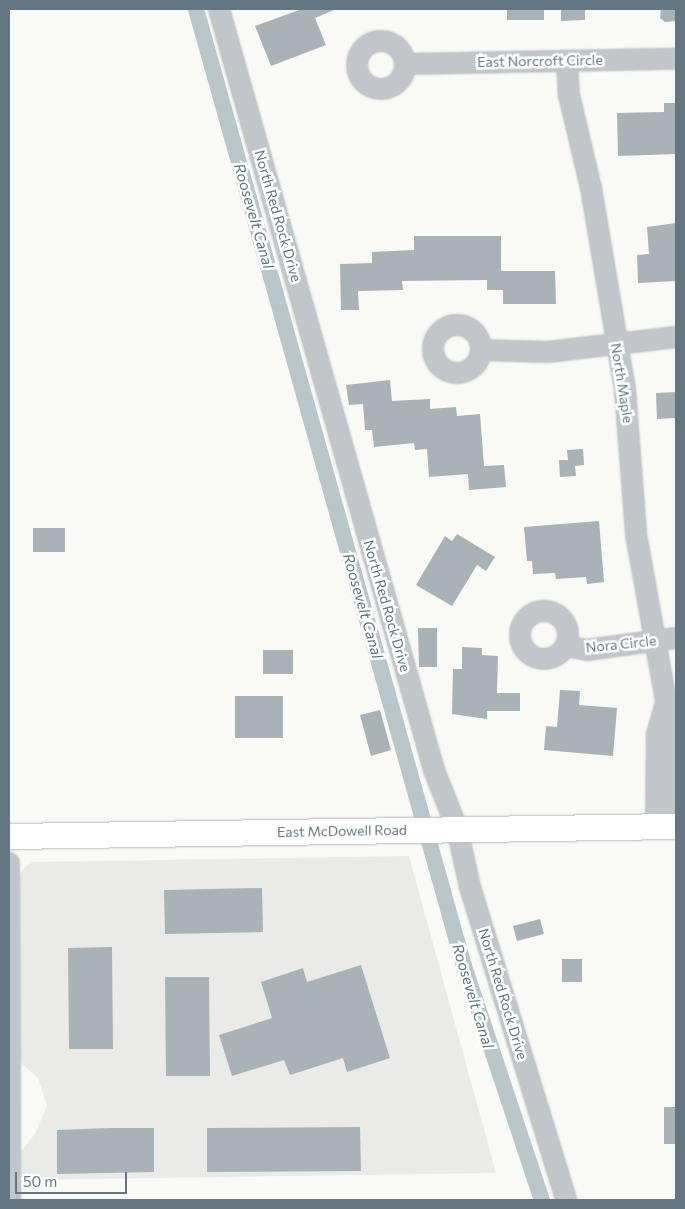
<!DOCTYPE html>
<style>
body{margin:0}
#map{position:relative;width:685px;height:1209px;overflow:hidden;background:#f9f9f6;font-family:Commissioner,sans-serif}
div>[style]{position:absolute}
.built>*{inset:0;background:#eaeae9}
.canal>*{height:16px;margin:-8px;padding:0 8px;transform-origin:8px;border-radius:8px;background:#b9c7ca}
.building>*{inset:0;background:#a9b2b7}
.roads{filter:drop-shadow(0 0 1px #b5babe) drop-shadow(0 0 1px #b5babe)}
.minor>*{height:20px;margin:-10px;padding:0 10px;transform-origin:10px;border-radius:10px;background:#c2c6ca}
.minor>.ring{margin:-10px;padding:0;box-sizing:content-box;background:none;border:20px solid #c2c6ca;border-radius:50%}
.major>*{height:25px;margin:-12.5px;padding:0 12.5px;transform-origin:12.5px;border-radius:12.5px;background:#fff}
span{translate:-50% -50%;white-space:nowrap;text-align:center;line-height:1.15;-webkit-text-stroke:5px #fff;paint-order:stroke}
.street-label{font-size:14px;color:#647681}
.water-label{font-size:15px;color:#5e767b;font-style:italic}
.frame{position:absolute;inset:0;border:10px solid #647681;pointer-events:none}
.scale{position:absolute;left:15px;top:1172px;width:112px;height:22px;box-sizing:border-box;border:2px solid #647681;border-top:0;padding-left:6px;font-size:15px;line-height:18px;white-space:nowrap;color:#647681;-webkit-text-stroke:4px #fff;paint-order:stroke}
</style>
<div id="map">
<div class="built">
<i style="clip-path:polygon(409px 856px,496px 1173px,20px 1180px,20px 1152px,35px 1134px,47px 1106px,38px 1078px,20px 1062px,19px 876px,24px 868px,33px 862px)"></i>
</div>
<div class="canal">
<i style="left:196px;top:9px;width:994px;rotate:74.36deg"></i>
<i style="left:464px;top:966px;width:247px;rotate:71.6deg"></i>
</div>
<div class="building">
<i style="clip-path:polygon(302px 9px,336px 9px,315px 18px,326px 45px,271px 66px,255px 26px)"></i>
<i style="clip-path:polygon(507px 9px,544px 9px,544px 20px,507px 20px)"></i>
<i style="clip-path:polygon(561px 9px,585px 9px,585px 20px,561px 21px)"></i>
<i style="clip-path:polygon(661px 9px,676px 9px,676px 21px,665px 22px,660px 18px)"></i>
<i style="clip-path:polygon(664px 103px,676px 103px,676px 154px,618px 156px,617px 113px,664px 112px)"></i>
<i style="clip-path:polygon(676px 223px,676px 281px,638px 283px,637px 255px,649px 254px,647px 227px)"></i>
<i style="clip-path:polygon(414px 236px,501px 236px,501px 271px,555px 271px,556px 304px,503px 304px,503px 290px,487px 290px,487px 280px,402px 281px,403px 290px,358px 291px,359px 310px,341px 310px,340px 264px,372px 263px,372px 252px,414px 250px)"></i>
<i style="clip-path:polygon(390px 380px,392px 401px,430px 399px,430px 409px,456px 407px,457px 416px,480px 414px,484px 466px,504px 465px,506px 487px,469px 490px,468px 474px,429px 477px,427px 449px,415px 450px,414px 443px,374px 447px,372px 430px,365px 430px,363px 404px,349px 405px,346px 385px)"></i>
<i style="clip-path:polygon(676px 392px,676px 418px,657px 419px,656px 393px)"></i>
<i style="clip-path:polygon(583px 449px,584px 465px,575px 466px,576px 476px,560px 477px,559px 460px,568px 460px,567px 450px)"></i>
<i style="clip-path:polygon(599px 521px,604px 582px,587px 584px,586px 577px,556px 579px,555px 573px,533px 574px,532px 561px,527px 561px,524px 527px)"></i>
<i style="clip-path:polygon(33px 528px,65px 528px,65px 552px,33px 552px)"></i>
<i style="clip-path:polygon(457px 534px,495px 557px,486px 571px,477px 565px,452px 606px,416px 585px,445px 536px,452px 541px)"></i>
<i style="clip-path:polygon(418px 628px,437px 628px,437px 667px,419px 667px)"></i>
<i style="clip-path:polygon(462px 647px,482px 648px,482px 655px,498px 656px,497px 693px,520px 693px,520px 711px,487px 711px,487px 719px,452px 714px,453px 669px,462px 669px)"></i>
<i style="clip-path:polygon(263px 650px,293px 650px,293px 674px,263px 674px)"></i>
<i style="clip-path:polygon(560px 690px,580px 691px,579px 705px,617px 708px,613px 756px,544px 750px,546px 726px,557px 727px)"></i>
<i style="clip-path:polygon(235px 696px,283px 696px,283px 738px,235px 738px)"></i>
<i style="clip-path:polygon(380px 710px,391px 750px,371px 756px,360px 715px)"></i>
<i style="clip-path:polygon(262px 888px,263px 932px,165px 934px,164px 890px)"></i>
<i style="clip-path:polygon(540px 919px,544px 934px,517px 941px,513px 926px)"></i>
<i style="clip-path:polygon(112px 947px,113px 1049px,69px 1049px,68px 948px)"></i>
<i style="clip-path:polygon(562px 959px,582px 959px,582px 982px,562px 982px)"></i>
<i style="clip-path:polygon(361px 965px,390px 1058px,347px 1072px,343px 1058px,290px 1075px,284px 1060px,232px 1076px,219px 1035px,272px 1018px,261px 982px,303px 968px,307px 982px)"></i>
<i style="clip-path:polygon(165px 977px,209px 977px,210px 1076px,166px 1076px)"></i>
<i style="clip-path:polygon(664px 1107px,676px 1107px,676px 1144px,664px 1144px)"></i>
<i style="clip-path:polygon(360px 1127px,361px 1171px,207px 1172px,207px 1128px)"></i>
<i style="clip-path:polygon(110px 1128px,154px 1128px,154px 1172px,57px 1174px,57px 1130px)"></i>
</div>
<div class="roads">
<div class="minor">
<i style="left:219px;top:9px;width:791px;rotate:74.22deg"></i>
<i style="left:434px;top:770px;width:62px;rotate:68.4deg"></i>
<i style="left:457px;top:828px;width:60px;rotate:77.6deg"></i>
<i style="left:470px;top:887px;width:327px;rotate:72.9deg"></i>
<i class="ring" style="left:357px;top:41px;width:28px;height:28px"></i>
<i style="left:567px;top:61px;width:34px;rotate:87deg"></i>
<i style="left:569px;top:95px;width:96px;rotate:76.7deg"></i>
<i style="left:591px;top:188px;width:205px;rotate:80.4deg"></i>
<i style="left:625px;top:390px;width:144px;rotate:85.6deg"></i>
<i style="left:636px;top:534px;width:203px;rotate:79.8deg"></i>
<i style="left:672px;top:734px;width:92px;rotate:89.4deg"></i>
<i style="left:405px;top:64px;width:271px;rotate:-1.1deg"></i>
<i class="ring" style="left:433px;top:325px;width:28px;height:28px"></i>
<i style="left:481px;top:350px;width:66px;rotate:1.7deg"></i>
<i style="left:547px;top:352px;width:130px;rotate:-6.6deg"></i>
<i class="ring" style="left:520px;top:611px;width:28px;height:28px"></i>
<i style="left:566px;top:646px;width:21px;rotate:11deg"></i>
<i style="left:587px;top:650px;width:90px;rotate:-7.7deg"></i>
<i style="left:656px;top:826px;width:92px;rotate:-89.4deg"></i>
<i style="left:657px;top:734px;width:29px;rotate:-74deg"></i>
<i style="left:9px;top:863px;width:337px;rotate:89.8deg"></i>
</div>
<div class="major">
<i style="left:9px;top:836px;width:667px;rotate:-0.86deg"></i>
</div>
</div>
<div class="street-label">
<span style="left:540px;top:61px;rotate:-1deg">East Norcroft Circle</span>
<span style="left:278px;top:216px;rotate:74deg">North Red Rock Drive</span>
<span style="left:622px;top:383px;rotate:81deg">North Maple</span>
<span style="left:387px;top:606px;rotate:74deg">North Red Rock Drive</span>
<span style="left:621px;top:644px;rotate:-6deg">Nora Circle</span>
<span style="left:342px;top:831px;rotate:-1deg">East McDowell Road</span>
<span style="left:503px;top:994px;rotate:73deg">North Red Rock Drive</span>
</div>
<div class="water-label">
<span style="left:254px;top:216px;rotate:74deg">Roosevelt Canal</span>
<span style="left:363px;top:606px;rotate:74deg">Roosevelt Canal</span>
<span style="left:473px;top:996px;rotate:73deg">Roosevelt Canal</span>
</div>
<div class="frame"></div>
<div class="scale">50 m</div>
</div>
